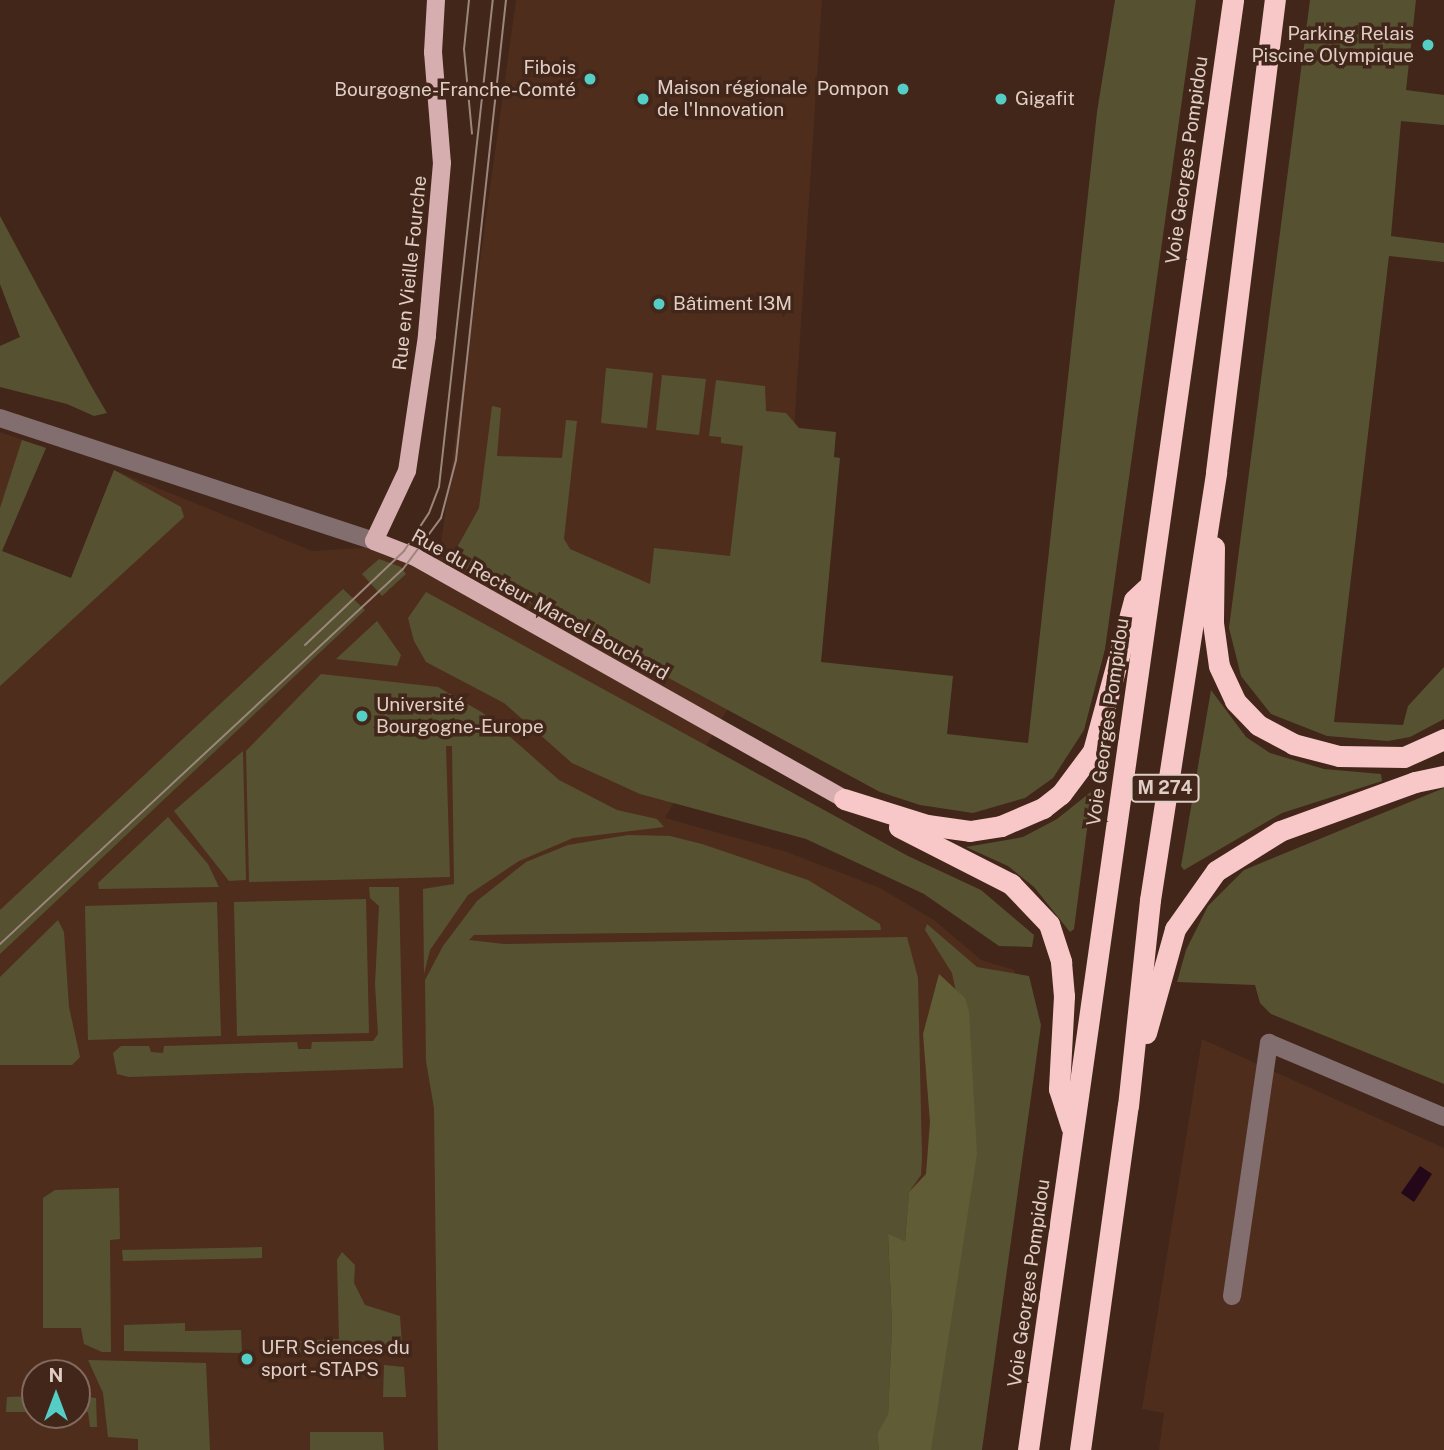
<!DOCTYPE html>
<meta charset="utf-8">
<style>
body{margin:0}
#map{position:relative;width:1444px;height:1450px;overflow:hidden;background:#412619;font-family:"Public Sans",sans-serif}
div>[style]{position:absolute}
.built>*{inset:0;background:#4f2d1d}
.green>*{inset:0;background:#565231}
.forest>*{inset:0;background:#605c36}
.water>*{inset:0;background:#240718}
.minor>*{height:18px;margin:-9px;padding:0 9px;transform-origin:9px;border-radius:9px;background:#826e6e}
.major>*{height:18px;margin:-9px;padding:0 9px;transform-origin:9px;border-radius:9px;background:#d6aeaf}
.highway>*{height:21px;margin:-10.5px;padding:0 10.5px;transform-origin:10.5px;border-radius:10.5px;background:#f8c7c8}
.tram>*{height:2px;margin:-1px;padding:0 1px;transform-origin:1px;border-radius:1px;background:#9c867c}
.dots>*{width:19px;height:19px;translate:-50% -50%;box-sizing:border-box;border:4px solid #412619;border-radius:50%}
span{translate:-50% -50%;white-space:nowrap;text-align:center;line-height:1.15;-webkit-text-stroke:7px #412619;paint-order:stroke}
.shield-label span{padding:2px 5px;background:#412619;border:2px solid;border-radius:5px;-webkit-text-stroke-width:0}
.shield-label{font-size:18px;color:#e0cec6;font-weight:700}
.poi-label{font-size:19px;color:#e0cec6}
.right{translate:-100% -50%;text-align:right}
.left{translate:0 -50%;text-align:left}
.street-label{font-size:19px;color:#e0cec6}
.north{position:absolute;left:21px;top:1359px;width:70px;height:70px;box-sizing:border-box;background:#412619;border:2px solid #81695e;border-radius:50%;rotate:0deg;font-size:19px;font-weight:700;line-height:28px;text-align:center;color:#e0cec6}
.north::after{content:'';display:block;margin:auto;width:24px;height:32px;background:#55cec5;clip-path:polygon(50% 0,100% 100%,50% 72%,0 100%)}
</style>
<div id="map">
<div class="built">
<i style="clip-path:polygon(evenodd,516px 0,822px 0,782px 614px,665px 818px,787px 852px,880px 888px,934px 920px,981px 960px,1014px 970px,1038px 1031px,980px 1450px,0 1450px,0 432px,46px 448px,2px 551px,71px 578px,114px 470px,312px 551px,441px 543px,516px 0,35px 1373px,77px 1373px,77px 1415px,35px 1415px,35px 1373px)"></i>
<i style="clip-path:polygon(1202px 1039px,1444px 1148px,1444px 1450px,1159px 1450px,1164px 1413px,1142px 1409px)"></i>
</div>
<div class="green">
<i style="clip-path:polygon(1115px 0,1196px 0,1105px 649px,1084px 730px,1053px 778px,1025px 798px,973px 813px,920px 805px,880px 792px,450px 560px,479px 508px,492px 406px,501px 408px,497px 456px,562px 458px,566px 420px,577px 421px,564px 539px,570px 549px,650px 584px,654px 548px,730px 556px,743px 446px,721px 443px,721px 437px,709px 436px,716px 380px,765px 386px,766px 411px,786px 413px,799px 428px,836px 432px,834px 457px,840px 458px,821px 662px,953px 676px,947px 734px,1028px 743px,1097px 112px)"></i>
<i style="clip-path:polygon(1310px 0,1416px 0,1406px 90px,1444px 95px,1444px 125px,1401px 121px,1391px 236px,1444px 243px,1444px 262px,1389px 256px,1334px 722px,1403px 725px,1408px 706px,1444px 667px,1444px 719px,1410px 737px,1388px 741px,1327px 736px,1271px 714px,1241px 676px,1229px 628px)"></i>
<i style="clip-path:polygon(0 216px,90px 384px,107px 413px,94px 416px,67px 404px,0 387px,0 346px,20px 337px,0 284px)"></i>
<i style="clip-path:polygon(606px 368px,653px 373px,647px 428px,601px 423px)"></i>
<i style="clip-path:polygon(662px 375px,706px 379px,699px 435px,656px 430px)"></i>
<i style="clip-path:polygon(22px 440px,46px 448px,2px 551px,71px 578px,114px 470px,181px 507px,184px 517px,0 686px,0 508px)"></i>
<i style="clip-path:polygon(379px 559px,401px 567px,406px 574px,382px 596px,362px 574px)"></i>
<i style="clip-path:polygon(343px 589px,365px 610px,0 954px,0 910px)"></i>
<i style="clip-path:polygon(426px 592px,908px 856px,981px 890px,1034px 935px,1032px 947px,999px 946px,924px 894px,806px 839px,640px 794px,572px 763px,504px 703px,426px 662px,414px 641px,408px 618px)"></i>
<i style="clip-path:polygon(377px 621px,401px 655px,397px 666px,336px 659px)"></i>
<i style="clip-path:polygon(321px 674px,438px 687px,483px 713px,559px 780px,617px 810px,657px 819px,664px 827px,573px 838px,519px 861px,468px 895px,430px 950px,424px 974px,423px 889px,454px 884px,452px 746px,446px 746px,450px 877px,249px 882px,246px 751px)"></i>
<i style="clip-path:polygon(1211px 690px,1246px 737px,1270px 753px,1324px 769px,1381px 774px,1382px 781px,1282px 813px,1184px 870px,1181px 866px)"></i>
<i style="clip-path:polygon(243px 751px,246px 880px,229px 881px,174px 811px)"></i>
<i style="clip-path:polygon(1444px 788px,1444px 1084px,1271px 1014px,1260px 1003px,1255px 985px,1177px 982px,1186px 950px,1208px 906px,1244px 870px)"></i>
<i style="clip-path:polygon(1092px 791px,1074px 929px,1070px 932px,1034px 887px,1008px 866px,966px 847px,1023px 837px,1057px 819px)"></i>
<i style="clip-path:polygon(168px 817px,208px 864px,219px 887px,99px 889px,98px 883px)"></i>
<i style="clip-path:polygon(628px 835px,670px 836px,702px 844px,808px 880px,880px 924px,881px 930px,474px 935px,469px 940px,504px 944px,907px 937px,918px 978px,922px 1158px,921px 1175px,909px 1192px,905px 1241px,888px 1235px,892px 1326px,888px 1416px,877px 1434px,879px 1450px,438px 1450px,434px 1108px,426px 1061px,425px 980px,443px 946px,477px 901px,526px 862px,568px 845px)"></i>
<i style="clip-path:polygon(369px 887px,399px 887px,403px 1068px,129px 1077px,117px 1074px,113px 1053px,121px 1046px,149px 1046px,151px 1052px,163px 1053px,164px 1046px,297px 1042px,298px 1049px,311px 1049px,312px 1042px,373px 1041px,378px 1034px,375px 984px,379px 906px,370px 898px)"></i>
<i style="clip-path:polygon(366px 899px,369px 1033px,237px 1036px,234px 902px)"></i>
<i style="clip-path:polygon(217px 902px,221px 1036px,88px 1040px,85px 906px)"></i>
<i style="clip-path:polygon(58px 920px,64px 932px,69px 1007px,80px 1057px,72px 1065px,0 1065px,0 977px)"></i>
<i style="clip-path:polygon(927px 924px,977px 967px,1029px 976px,1041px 1025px,982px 1450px,898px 1450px,959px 1006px,952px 973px,925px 930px)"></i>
<i style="clip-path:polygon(119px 1188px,120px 1239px,110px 1240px,111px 1352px,102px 1352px,84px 1344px,81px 1328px,43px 1328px,43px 1198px,55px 1190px)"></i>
<i style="clip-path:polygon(262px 1247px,262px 1258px,123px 1261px,122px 1250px)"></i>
<i style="clip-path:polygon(342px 1252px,355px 1265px,354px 1283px,365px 1305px,400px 1316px,402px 1345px,299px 1353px,299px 1341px,339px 1339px,337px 1260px)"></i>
<i style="clip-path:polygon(185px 1323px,185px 1331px,241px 1330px,242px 1353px,124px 1351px,124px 1325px)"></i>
<i style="clip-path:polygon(88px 1360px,206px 1363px,210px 1450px,138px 1450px,138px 1439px,108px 1437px,103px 1393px)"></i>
<i style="clip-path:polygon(384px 1365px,404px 1367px,406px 1397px,383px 1397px)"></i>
<i style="clip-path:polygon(35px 1396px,35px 1412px,6px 1412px,7px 1397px)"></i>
<i style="clip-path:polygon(77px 1396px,96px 1398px,97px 1427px,90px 1427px,88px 1412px,77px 1412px)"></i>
<i style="clip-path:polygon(310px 1432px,383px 1432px,384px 1450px,310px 1450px)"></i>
</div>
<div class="forest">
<i style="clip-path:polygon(939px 974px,965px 998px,969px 1012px,977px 1154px,931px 1450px,879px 1450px,877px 1434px,888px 1415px,892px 1326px,888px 1234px,905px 1241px,909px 1192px,926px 1174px,930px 1122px,923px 1034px)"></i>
</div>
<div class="water">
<i style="clip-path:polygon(1420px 1166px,1432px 1174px,1414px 1202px,1401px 1193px)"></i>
</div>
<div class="minor">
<i style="left:0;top:418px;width:394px;rotate:18.2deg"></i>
<i style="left:1232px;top:1296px;width:256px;rotate:-81.7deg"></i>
<i style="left:1269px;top:1043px;width:190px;rotate:22.9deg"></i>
</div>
<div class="major">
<i style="left:436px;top:0;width:52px;rotate:93.3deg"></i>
<i style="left:433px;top:52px;width:111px;rotate:85.4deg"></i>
<i style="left:442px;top:163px;width:174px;rotate:95deg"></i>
<i style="left:427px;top:336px;width:136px;rotate:98.4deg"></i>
<i style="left:407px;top:471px;width:77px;rotate:115.2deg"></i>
<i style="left:374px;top:541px;width:44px;rotate:21.3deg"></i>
<i style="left:415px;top:557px;width:493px;rotate:29.4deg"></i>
</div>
<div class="highway">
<i style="left:1214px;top:547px;width:76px;rotate:90.8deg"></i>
<i style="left:1213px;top:623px;width:43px;rotate:82.1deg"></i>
<i style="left:1219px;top:666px;width:38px;rotate:65deg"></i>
<i style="left:1235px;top:701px;width:33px;rotate:46deg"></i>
<i style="left:1258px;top:725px;width:40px;rotate:28deg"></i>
<i style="left:1293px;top:744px;width:48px;rotate:14.6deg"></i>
<i style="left:1339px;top:756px;width:65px;rotate:0.9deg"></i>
<i style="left:1404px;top:757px;width:44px;rotate:-24.2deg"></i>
<i style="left:844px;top:799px;width:87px;rotate:17.4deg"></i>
<i style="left:927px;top:825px;width:43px;rotate:7.9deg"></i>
<i style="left:970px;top:831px;width:31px;rotate:-9deg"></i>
<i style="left:1001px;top:826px;width:46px;rotate:-23.2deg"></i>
<i style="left:1043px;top:808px;width:23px;rotate:-38deg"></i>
<i style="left:1061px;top:794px;width:54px;rotate:-53.3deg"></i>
<i style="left:1093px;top:751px;width:156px;rotate:-74.8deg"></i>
<i style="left:1134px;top:600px;width:21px;rotate:-43deg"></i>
<i style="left:899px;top:827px;width:126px;rotate:27deg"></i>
<i style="left:1011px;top:884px;width:55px;rotate:46.5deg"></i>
<i style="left:1049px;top:924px;width:40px;rotate:72deg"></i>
<i style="left:1061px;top:962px;width:34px;rotate:85deg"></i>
<i style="left:1064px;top:996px;width:93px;rotate:93.1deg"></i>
<i style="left:1059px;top:1089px;width:40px;rotate:72deg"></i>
<i style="left:1146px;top:1033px;width:108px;rotate:-74.4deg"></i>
<i style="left:1175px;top:929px;width:71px;rotate:-54.7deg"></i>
<i style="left:1216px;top:871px;width:75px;rotate:-32deg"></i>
<i style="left:1280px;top:831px;width:144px;rotate:-19.9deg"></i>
<i style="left:1415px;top:782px;width:30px;rotate:-12deg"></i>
<i style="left:1028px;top:1450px;width:1464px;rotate:-81.95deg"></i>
<i style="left:1080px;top:1450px;width:347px;rotate:-82.1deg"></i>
<i style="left:1128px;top:1106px;width:207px;rotate:-83.9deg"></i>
<i style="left:1150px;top:900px;width:433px;rotate:-81.2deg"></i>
<i style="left:1216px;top:472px;width:476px;rotate:-82.9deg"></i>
</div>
<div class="tram">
<i style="left:469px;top:0;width:49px;rotate:95.8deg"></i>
<i style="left:464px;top:49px;width:85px;rotate:84.6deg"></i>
<i style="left:305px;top:645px;width:137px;rotate:-43.5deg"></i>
<i style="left:404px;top:551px;width:45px;rotate:-56.7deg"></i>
<i style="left:429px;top:513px;width:28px;rotate:-69deg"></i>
<i style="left:439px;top:487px;width:490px;rotate:-83.7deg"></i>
<i style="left:0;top:944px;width:550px;rotate:-42.94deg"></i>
<i style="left:403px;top:569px;width:64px;rotate:-53.3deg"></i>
<i style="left:441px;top:518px;width:60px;rotate:-75.5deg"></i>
<i style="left:456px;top:460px;width:463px;rotate:-83.8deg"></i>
</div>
<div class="dots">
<i style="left:1428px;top:45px;background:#55cec5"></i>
<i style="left:590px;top:79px;background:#55cec5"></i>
<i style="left:903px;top:89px;background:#55cec5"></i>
<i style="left:643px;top:99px;background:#55cec5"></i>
<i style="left:1001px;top:99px;background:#55cec5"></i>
<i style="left:659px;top:304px;background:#55cec5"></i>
<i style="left:362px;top:716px;background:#55cec5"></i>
<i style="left:247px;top:1359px;background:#55cec5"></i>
</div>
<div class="shield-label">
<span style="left:1165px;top:788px">M 274</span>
</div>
<div class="poi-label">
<span class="right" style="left:1414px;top:45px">Parking Relais<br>Piscine Olympique</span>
<span class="right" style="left:576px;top:79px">Fibois<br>Bourgogne-Franche-Comté</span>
<span class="left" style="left:657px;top:99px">Maison régionale<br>de l'Innovation</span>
<span class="right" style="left:889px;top:89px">Pompon</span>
<span class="left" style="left:1015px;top:99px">Gigafit</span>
<span class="left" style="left:673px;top:304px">Bâtiment I3M</span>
<span class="left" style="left:376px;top:716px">Université<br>Bourgogne-Europe</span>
<span class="left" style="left:261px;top:1359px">UFR Sciences du<br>sport - STAPS</span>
</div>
<div class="street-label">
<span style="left:1187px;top:160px;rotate:-82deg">Voie Georges Pompidou</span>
<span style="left:410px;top:273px;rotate:-84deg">Rue en Vieille Fourche</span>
<span style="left:540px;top:605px;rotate:29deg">Rue du Recteur Marcel Bouchard</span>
<span style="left:1108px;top:722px;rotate:-82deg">Voie Georges Pompidou</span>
<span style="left:1029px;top:1283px;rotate:-82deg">Voie Georges Pompidou</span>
</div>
<div class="north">N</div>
</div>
